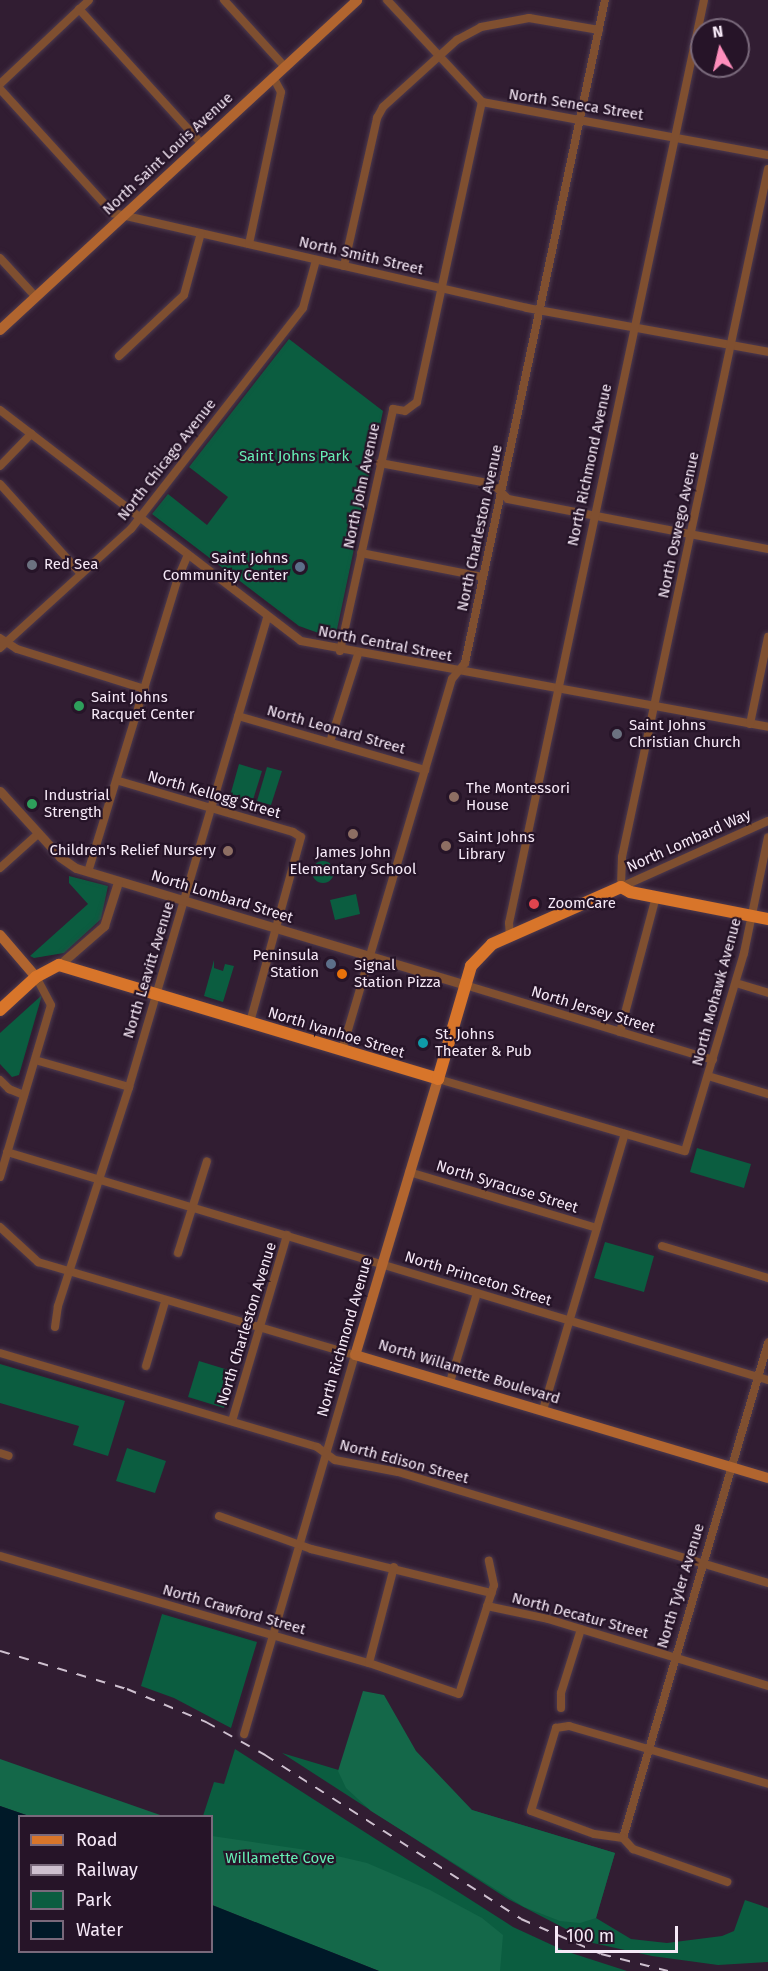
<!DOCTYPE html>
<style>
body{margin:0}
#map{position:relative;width:768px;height:1971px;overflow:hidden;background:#311d32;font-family:"Fira Sans",sans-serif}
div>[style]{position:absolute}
.green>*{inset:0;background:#0b5d40}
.round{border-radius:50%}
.forest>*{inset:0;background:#146849}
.water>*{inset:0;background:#001928}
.roads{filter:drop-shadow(0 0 2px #4d3a4e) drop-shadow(0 0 2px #4d3a4e)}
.minor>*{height:8px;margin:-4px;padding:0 4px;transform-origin:4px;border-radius:4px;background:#7f4f30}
.tertiary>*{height:9px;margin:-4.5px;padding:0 4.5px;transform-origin:4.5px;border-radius:4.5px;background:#7f4f30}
.secondary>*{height:10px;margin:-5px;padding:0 5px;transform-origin:5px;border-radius:5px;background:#b1652f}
.primary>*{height:12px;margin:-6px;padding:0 6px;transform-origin:6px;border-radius:6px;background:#d8752a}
.rail>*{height:2px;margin-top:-1px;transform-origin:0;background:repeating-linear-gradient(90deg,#cec0cf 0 10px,transparent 0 20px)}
.dots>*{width:16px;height:16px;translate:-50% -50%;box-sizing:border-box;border:3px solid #261428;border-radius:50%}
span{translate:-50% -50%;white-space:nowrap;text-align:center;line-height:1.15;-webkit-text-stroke:4.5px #261428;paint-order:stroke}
.street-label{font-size:15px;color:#f6e9f7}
.park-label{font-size:15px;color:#66eeb5}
.poi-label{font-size:15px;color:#f6e9f7}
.right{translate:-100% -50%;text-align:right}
.left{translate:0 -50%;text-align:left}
.legend{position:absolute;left:18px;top:1815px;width:195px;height:138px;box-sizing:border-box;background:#261428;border:2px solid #79697b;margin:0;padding:8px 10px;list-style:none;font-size:18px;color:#f6e9f7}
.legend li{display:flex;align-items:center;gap:12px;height:30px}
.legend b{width:30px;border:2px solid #79697b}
.north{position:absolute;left:690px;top:18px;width:60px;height:60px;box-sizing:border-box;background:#261428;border:2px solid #79697b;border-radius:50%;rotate:352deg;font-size:16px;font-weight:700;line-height:24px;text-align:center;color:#f6e9f7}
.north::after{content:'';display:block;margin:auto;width:21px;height:27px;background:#fe8ebc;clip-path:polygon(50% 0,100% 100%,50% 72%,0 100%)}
.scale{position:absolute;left:555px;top:1926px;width:123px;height:27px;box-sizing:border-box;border:3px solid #f6e9f7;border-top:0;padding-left:8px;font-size:18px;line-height:21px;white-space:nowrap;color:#f6e9f7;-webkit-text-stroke:4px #261428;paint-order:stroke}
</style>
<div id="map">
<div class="green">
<i style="clip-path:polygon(289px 339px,383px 411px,335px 639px,299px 626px,152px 514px,168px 494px,207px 525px,228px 497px,189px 467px)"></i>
<i style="clip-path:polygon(239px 764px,262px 771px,252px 803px,230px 796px)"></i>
<i style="clip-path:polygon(267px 767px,282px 771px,271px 805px,257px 801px)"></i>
<i class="round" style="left:312px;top:861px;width:22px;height:22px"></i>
<i style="clip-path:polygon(69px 876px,108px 886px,101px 919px,64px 953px,34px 958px,30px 956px,88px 904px,69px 883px)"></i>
<i style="clip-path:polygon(356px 894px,360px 914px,335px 920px,330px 900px)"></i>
<i style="clip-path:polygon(214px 960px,214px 968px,223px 971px,225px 964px,234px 966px,223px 1002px,204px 996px)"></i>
<i style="clip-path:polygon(42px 995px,19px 1075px,12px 1077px,0 1064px,0 1033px)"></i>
<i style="clip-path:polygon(697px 1148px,751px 1164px,744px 1188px,690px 1172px)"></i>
<i style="clip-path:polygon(605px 1242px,654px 1256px,644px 1292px,594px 1278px)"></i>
<i style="clip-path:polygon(199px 1361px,235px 1372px,224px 1408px,188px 1397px)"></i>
<i style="clip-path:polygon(0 1364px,125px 1401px,108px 1456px,73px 1445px,79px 1426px,0 1403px)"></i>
<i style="clip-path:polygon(127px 1448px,166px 1461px,155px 1493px,116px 1481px)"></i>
<i style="clip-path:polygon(162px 1614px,257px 1642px,231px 1728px,174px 1698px,141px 1686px)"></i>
<i style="clip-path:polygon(235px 1749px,513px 1927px,565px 1951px,627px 1971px,386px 1971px,287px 1936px,212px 1903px,212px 1816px,203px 1816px,214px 1782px,224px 1784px)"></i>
<i style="clip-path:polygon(282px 1753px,615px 1853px,596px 1918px,631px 1939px,667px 1943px,722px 1936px,734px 1931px,745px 1900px,768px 1908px,768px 1962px,718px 1965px,652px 1956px,593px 1943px,508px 1899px)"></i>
</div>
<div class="forest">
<i style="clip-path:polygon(363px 1691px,384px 1695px,416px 1751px,472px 1810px,615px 1853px,596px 1918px,580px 1923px,560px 1921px,524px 1907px,371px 1811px,346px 1788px,338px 1771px)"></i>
<i style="clip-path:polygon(0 1759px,163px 1816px,29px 1816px,0 1806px)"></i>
<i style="clip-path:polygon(212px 1836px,320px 1852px,367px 1863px,430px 1890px,482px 1918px,503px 1935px,500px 1971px,379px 1971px,212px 1905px)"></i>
</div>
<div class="water">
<i style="clip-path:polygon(0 1806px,29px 1816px,20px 1816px,20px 1952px,212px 1952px,212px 1905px,379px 1971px,0 1971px)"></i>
</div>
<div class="roads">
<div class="minor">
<i style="left:224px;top:0;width:91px;rotate:47.7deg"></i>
<i style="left:387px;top:0;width:139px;rotate:47deg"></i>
<i style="left:482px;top:102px;width:291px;rotate:10.5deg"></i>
<i style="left:79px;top:9px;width:181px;rotate:47.7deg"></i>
<i style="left:0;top:84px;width:122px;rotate:-43.3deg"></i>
<i style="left:0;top:89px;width:168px;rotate:47.7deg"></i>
<i style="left:113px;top:213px;width:425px;rotate:12.9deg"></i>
<i style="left:527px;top:308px;width:245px;rotate:10.3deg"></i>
<i style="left:768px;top:169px;width:703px;rotate:101.98deg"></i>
<i style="left:622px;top:857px;width:30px;rotate:92deg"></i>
<i style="left:621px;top:887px;width:161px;rotate:-24.2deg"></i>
<i style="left:249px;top:244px;width:155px;rotate:-78.1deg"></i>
<i style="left:281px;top:92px;width:17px;rotate:-118deg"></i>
<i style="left:0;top:258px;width:53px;rotate:47.3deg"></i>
<i style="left:344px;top:266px;width:152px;rotate:-77.4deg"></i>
<i style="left:377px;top:118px;width:13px;rotate:-61deg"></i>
<i style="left:383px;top:107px;width:100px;rotate:-42.2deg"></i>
<i style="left:457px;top:40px;width:27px;rotate:-28deg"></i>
<i style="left:481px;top:27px;width:49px;rotate:-10.6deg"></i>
<i style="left:529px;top:18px;width:71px;rotate:9.7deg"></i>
<i style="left:119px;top:356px;width:89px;rotate:-43.2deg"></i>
<i style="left:184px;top:295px;width:64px;rotate:-74.7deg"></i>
<i style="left:0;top:410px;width:379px;rotate:37.5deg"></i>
<i style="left:301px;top:641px;width:475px;rotate:10.4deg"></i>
<i style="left:380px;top:463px;width:115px;rotate:10.5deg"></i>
<i style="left:493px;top:484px;width:21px;rotate:45deg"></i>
<i style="left:508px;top:499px;width:265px;rotate:10.9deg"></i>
<i style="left:0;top:466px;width:45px;rotate:-45.9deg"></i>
<i style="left:0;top:484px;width:121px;rotate:48deg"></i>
<i style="left:361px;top:553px;width:124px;rotate:11.1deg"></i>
<i style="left:0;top:638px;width:20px;rotate:33deg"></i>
<i style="left:17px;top:649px;width:134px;rotate:17.4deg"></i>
<i style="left:0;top:648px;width:177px;rotate:-42.3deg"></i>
<i style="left:131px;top:529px;width:280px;rotate:-52.1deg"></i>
<i style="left:303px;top:308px;width:50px;rotate:-74.8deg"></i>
<i style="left:340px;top:651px;width:248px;rotate:-77.6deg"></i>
<i style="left:393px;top:409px;width:12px;rotate:9deg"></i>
<i style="left:405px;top:411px;width:15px;rotate:-37deg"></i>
<i style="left:417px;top:402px;width:307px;rotate:-77.8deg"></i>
<i style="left:238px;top:716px;width:195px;rotate:16.1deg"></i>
<i style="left:750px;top:724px;width:89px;rotate:-78.3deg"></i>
<i style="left:330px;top:742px;width:92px;rotate:-72.3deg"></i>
<i style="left:119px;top:781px;width:181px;rotate:16.3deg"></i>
<i style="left:293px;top:832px;width:9px;rotate:32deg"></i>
<i style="left:301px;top:837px;width:192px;rotate:105.4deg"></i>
<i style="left:0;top:868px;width:52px;rotate:-41.9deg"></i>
<i style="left:88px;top:872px;width:307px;rotate:-73deg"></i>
<i style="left:178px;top:578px;width:25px;rotate:-67deg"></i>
<i style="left:510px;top:937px;width:14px;rotate:-94deg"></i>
<i style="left:509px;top:923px;width:943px;rotate:-78.07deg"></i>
<i style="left:736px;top:983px;width:34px;rotate:17deg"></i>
<i style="left:465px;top:985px;width:259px;rotate:16.8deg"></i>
<i style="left:620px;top:1032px;width:140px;rotate:-75.1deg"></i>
<i style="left:342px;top:1050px;width:387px;rotate:-73.5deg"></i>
<i style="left:452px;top:679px;width:21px;rotate:-51deg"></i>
<i style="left:465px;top:663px;width:678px;rotate:-78.08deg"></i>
<i style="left:35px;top:1060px;width:98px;rotate:16deg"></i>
<i style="left:708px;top:1076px;width:63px;rotate:16.7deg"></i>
<i style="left:438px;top:1079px;width:257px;rotate:16.3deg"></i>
<i style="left:685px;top:1151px;width:207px;rotate:-73.4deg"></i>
<i style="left:744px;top:953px;width:118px;rotate:-78.3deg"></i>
<i style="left:0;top:1080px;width:13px;rotate:45deg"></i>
<i style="left:9px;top:1089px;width:16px;rotate:22deg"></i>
<i style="left:7px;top:1152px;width:794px;rotate:16.68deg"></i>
<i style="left:409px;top:1172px;width:196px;rotate:16.6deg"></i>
<i style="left:0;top:1177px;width:179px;rotate:-73.5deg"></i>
<i style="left:51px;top:1005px;width:32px;rotate:-118deg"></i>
<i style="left:0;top:1227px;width:52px;rotate:42.6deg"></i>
<i style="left:38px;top:1262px;width:330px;rotate:16.4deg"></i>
<i style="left:355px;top:1355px;width:395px;rotate:106.3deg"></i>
<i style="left:662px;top:1246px;width:111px;rotate:16.8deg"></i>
<i style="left:178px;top:1253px;width:96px;rotate:-72.5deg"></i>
<i style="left:55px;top:1327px;width:21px;rotate:-82deg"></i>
<i style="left:58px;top:1306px;width:230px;rotate:-72deg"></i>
<i style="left:129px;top:1087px;width:489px;rotate:-73.6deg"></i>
<i style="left:0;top:1353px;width:331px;rotate:16.5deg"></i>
<i style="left:317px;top:1447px;width:22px;rotate:36deg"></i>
<i style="left:335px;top:1460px;width:64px;rotate:10.8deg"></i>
<i style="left:398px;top:1472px;width:386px;rotate:16.7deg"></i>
<i style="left:146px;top:1366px;width:67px;rotate:-73.5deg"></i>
<i style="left:450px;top:1382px;width:93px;rotate:-73.1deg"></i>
<i style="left:543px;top:1410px;width:288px;rotate:-73.5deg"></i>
<i style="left:232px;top:1421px;width:194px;rotate:-73.5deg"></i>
<i style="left:0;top:1453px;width:9px;rotate:18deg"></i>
<i style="left:219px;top:1516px;width:98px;rotate:19.7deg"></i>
<i style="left:311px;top:1549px;width:186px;rotate:13.7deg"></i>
<i style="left:0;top:1556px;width:384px;rotate:16.2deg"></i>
<i style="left:369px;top:1663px;width:95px;rotate:19deg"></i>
<i style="left:459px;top:1694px;width:114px;rotate:-72.2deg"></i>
<i style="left:494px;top:1585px;width:25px;rotate:-102deg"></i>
<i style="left:487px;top:1606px;width:62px;rotate:12deg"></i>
<i style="left:548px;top:1619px;width:230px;rotate:16.9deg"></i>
<i style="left:369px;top:1663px;width:99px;rotate:-75.4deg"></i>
<i style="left:561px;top:1708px;width:15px;rotate:-90deg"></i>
<i style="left:561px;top:1693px;width:67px;rotate:-72.6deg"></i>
<i style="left:623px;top:1838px;width:516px;rotate:-73.67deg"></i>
<i style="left:623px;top:1838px;width:29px;rotate:-172deg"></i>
<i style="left:594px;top:1834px;width:67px;rotate:-159.9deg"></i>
<i style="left:531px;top:1811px;width:87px;rotate:-73.2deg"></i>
<i style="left:556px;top:1728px;width:13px;rotate:-9deg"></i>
<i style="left:569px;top:1726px;width:207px;rotate:16.2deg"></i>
<i style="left:623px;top:1838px;width:15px;rotate:48deg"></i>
<i style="left:633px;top:1849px;width:100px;rotate:19.3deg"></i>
</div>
<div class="tertiary">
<i style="left:0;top:791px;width:89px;rotate:47.7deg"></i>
<i style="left:60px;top:857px;width:19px;rotate:35deg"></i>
<i style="left:76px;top:868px;width:406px;rotate:16.7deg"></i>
<i style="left:59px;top:965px;width:60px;rotate:-40.9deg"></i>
<i style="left:104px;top:926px;width:46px;rotate:-72.3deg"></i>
</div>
<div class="secondary">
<i style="left:0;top:330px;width:486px;rotate:-42.7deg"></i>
<i style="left:0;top:935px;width:55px;rotate:49.4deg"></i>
<i style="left:438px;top:1079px;width:288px;rotate:106.7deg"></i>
<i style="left:355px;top:1355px;width:431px;rotate:16.6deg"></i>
</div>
<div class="primary">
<i style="left:0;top:1010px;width:49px;rotate:-42.5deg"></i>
<i style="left:36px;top:977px;width:26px;rotate:-28deg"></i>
<i style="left:59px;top:965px;width:396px;rotate:16.7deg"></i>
<i style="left:438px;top:1079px;width:118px;rotate:-73.7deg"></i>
<i style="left:471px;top:966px;width:30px;rotate:-46deg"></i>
<i style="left:492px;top:944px;width:141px;rotate:-23.8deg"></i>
<i style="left:621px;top:887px;width:10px;rotate:29deg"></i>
<i style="left:630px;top:892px;width:141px;rotate:11.1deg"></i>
</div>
</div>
<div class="rail">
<i style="left:0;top:1651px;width:133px;rotate:16.7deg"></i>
<i style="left:127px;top:1689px;width:86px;rotate:22.7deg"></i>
<i style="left:206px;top:1722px;width:68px;rotate:29.2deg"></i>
<i style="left:265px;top:1755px;width:304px;rotate:32.6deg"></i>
<i style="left:521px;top:1919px;width:87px;rotate:23.6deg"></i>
<i style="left:601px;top:1954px;width:69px;rotate:14.2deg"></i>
</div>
<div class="dots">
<i style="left:32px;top:565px;background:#6b7280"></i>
<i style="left:300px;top:567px;background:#5c6f8a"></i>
<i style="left:79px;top:706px;background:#2e9e5b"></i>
<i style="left:617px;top:734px;background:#6b7280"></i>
<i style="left:454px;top:797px;background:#8d6e63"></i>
<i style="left:32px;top:804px;background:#2e9e5b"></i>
<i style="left:353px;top:834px;background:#8d6e63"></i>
<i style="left:446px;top:846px;background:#8d6e63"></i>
<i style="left:228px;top:851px;background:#8d6e63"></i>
<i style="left:534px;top:904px;background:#e0444e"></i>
<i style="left:331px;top:964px;background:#5c6f8a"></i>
<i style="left:342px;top:974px;background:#e8710a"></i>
<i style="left:423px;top:1043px;background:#0f9aa8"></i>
</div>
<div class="street-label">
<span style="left:576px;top:105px;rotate:9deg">North Seneca Street</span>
<span style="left:168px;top:154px;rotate:-43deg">North Saint Louis Avenue</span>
<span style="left:361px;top:256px;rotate:13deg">North Smith Street</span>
<span style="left:167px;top:460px;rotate:-52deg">North Chicago Avenue</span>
<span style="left:590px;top:465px;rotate:-78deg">North Richmond Avenue</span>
<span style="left:362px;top:486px;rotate:-78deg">North John Avenue</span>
<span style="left:679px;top:525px;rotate:-78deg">North Oswego Avenue</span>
<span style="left:480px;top:528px;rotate:-78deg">North Charleston Avenue</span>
<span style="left:385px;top:644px;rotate:11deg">North Central Street</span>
<span style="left:336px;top:730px;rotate:16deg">North Leonard Street</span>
<span style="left:214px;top:795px;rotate:16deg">North Kellogg Street</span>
<span style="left:689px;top:841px;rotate:-24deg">North Lombard Way</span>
<span style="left:222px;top:897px;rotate:17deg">North Lombard Street</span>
<span style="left:149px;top:970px;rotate:-73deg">North Leavitt Avenue</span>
<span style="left:717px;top:992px;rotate:-75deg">North Mohawk Avenue</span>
<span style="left:593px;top:1010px;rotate:17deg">North Jersey Street</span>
<span style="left:336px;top:1033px;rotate:17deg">North Ivanhoe Street</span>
<span style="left:507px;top:1187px;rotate:17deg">North Syracuse Street</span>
<span style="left:478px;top:1279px;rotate:17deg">North Princeton Street</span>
<span style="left:247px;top:1324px;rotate:-73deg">North Charleston Avenue</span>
<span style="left:345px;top:1337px;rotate:-74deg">North Richmond Avenue</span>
<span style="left:469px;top:1372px;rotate:17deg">North Willamette Boulevard</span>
<span style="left:404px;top:1462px;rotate:15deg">North Edison Street</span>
<span style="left:681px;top:1586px;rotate:-73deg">North Tyler Avenue</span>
<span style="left:234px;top:1610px;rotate:16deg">North Crawford Street</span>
<span style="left:580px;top:1616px;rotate:15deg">North Decatur Street</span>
</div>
<div class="park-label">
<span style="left:294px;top:457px">Saint Johns Park</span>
<span style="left:280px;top:1859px">Willamette Cove</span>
</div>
<div class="poi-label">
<span class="right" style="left:288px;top:567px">Saint Johns<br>Community Center</span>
<span class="left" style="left:44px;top:565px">Red Sea</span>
<span class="left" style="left:91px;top:706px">Saint Johns<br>Racquet Center</span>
<span class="left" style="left:629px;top:734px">Saint Johns<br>Christian Church</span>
<span class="left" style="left:466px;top:797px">The Montessori<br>House</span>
<span class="left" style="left:44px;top:804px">Industrial<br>Strength</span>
<span class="left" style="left:458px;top:846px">Saint Johns<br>Library</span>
<span class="right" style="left:216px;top:851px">Children's Relief Nursery</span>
<span style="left:353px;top:861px">James John<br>Elementary School</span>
<span class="left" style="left:548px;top:904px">ZoomCare</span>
<span class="right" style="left:319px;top:964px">Peninsula<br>Station</span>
<span class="left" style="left:354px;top:974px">Signal<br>Station Pizza</span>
<span class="left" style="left:435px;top:1043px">St. Johns<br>Theater &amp; Pub</span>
</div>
<ul class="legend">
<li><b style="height:8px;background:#d8752a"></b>Road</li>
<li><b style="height:8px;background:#cec0cf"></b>Railway</li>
<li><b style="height:16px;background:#0b5d40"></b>Park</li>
<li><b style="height:16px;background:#001928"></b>Water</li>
</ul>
<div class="north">N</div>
<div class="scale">100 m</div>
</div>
